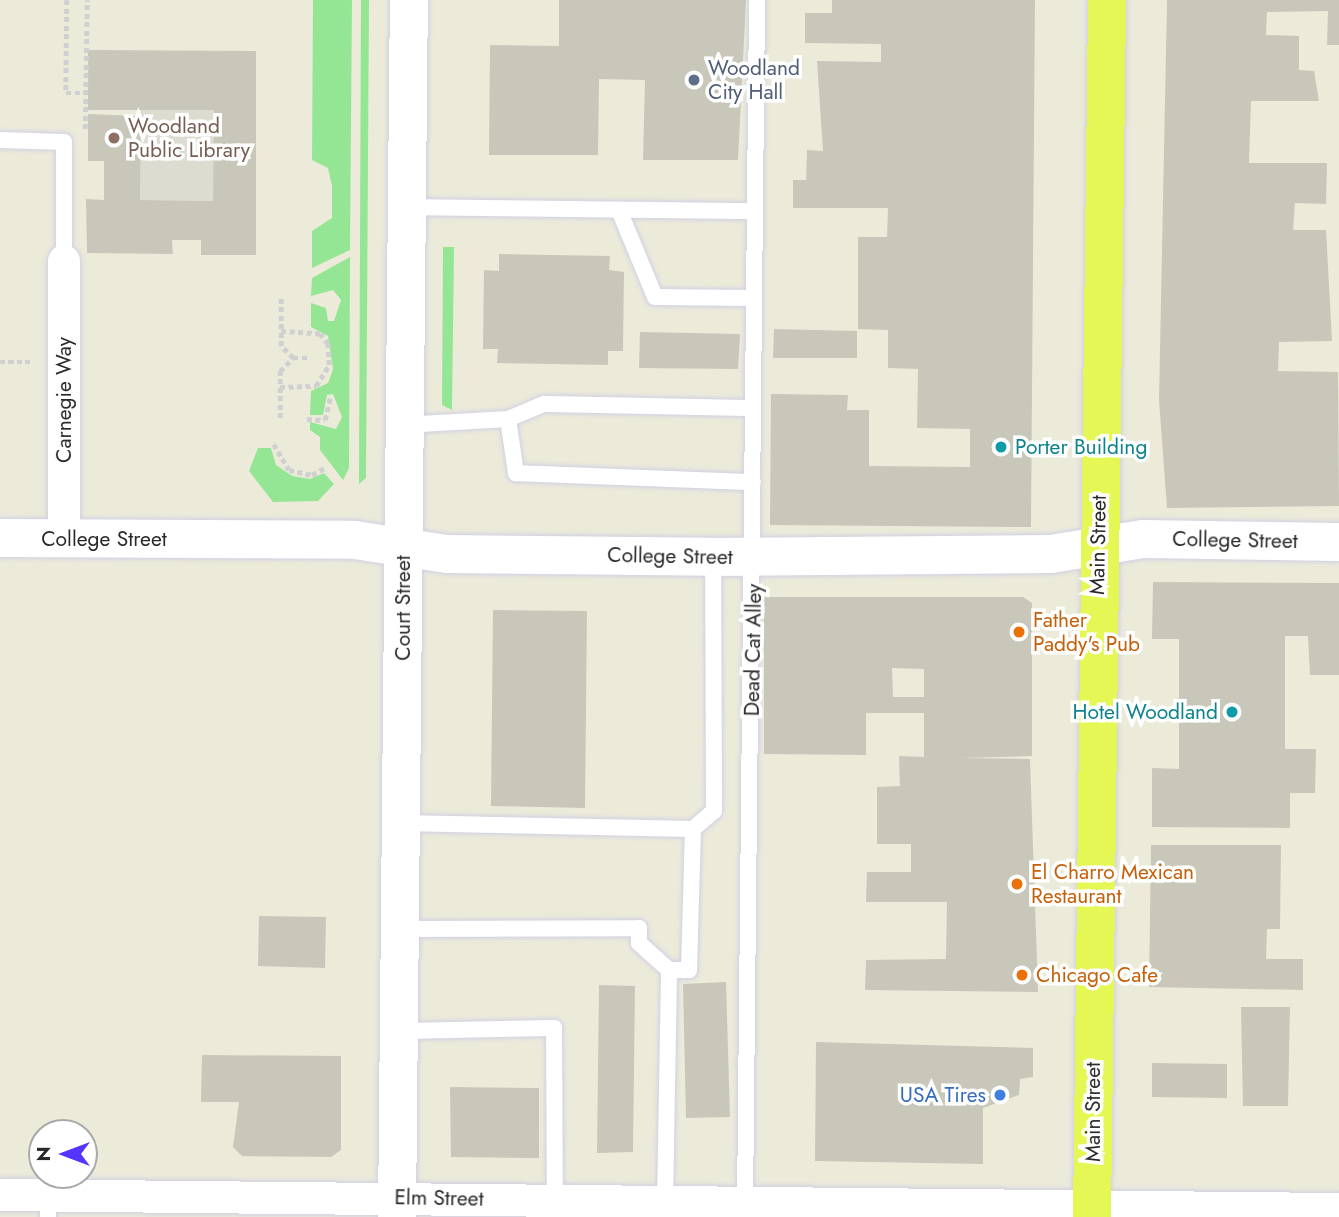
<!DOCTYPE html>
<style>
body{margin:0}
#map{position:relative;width:1339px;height:1217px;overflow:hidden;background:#ecebda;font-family:Jost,sans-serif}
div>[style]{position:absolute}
.green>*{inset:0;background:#94e694}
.plaza>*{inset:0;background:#dcdcd1}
.building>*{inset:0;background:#c8c7ba}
.path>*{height:4.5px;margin-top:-2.25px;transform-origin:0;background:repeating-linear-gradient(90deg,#d0d0d0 0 5px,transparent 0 8.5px)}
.roads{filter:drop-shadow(0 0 2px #d2cfe3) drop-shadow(0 0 2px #d2cfe3)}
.lane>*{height:16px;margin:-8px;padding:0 8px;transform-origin:8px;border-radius:8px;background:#fff}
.street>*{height:32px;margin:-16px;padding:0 16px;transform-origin:16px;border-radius:16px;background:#fff}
.secondary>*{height:38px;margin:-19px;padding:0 19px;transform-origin:19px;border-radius:19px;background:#fff}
.primary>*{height:38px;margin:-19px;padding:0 19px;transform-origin:19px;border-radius:19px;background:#e5f755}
.dots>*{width:19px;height:19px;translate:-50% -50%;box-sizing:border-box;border:4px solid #fff;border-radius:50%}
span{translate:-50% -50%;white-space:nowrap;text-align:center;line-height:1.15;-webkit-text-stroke:7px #fff;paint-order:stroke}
.service-label{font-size:21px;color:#4e5e75}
.left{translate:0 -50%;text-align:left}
.education-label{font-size:21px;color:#785e54}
.street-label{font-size:21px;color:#292929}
.culture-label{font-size:21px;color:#0d838f}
.right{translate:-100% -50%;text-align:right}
.food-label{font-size:21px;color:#c56008}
.shop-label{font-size:21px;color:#366cbe}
.north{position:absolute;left:28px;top:1119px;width:70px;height:70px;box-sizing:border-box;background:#fff;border:2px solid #a9a9a9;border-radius:50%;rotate:270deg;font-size:19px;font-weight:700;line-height:28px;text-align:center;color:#292929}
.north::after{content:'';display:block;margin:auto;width:24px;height:32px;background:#5435ff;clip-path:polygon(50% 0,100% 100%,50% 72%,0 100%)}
</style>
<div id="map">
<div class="green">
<i style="clip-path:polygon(313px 0,352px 0,350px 250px,312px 268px,312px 231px,332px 218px,332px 186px,328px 168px,312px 160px)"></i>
<i style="clip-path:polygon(361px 0,369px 0,366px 478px,359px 484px)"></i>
<i style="clip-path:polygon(443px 247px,454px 247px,452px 410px,442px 405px)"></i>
<i style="clip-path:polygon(350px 257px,349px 468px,343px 480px,320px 450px,320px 437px,310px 430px,310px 422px,336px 429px,342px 417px,333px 394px,327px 395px,323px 415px,310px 415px,311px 391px,328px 383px,333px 369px,328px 336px,311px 327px,311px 303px,326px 308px,328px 321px,334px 321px,341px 300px,333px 290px,311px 296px,312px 278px)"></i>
<i style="clip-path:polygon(258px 448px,271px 448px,276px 465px,292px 476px,310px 479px,324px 473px,334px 484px,318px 501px,273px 502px,249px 471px)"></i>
</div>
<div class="plaza">
<i style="clip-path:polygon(141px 110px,214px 110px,213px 201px,140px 200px)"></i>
</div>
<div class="building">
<i style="clip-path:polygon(559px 0,746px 0,738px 160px,643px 160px,645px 80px,599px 79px,598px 155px,489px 155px,490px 45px,559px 46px)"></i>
<i style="clip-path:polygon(832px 0,1035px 0,1031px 527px,770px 525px,771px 394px,848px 395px,847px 410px,869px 410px,869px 466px,970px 467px,970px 429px,917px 428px,918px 369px,888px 368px,888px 330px,858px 329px,858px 237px,887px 237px,888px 208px,793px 208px,793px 180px,806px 180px,807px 150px,823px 151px,817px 61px,881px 62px,881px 44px,805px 43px,805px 13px,832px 13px)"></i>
<i style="clip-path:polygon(1167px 0,1339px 0,1339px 45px,1327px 45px,1328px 11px,1267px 12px,1266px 35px,1299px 36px,1299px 70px,1314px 71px,1319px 101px,1251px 101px,1249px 163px,1327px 163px,1326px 204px,1295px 203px,1293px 230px,1326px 230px,1332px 341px,1279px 342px,1278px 371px,1338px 372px,1339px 506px,1167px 508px,1159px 400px)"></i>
<i style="clip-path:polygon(88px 50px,256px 51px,256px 255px,201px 255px,201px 240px,172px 240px,173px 254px,87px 253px,86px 199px,104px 200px,104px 161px,88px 161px,88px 114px,141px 116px,140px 200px,213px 201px,214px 110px,88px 110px)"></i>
<i style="clip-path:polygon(499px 254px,610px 256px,609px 270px,624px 272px,623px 351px,608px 351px,608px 365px,497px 363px,498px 349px,483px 349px,484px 270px,499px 271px)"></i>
<i style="clip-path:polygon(774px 329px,857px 331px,857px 358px,773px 358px)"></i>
<i style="clip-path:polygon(640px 332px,740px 334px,738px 369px,639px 368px)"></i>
<i style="clip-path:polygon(1153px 582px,1339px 583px,1339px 675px,1310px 675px,1308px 636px,1285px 636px,1285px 749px,1316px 749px,1315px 793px,1290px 793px,1290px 828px,1152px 827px,1152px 768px,1179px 769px,1179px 639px,1152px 639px)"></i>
<i style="clip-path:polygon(evenodd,764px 597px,1023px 597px,1032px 603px,1032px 756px,961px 758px,1030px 759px,1038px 992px,865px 990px,866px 960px,946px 959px,947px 902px,866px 902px,867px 872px,911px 872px,911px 844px,877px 844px,877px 787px,900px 786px,899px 756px,924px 757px,924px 713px,866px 713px,866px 755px,764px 754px,764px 597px,892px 668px,924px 669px,924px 697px,893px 697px,892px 668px)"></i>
<i style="clip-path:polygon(493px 610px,587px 611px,585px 808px,491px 806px)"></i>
<i style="clip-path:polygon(1151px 845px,1281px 845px,1280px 929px,1267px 929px,1266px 959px,1303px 959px,1303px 990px,1149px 987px)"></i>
<i style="clip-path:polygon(259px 916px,326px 917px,325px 968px,258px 966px)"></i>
<i style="clip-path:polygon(726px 982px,730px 1117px,686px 1118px,683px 984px)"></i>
<i style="clip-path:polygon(599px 985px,635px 986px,633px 1152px,597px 1153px)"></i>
<i style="clip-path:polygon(1241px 1007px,1290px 1007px,1288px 1106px,1243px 1106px)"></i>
<i style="clip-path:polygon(816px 1042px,1033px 1048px,1033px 1077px,1020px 1079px,1019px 1095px,983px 1108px,983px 1164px,815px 1161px)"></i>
<i style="clip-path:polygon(202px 1055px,341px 1056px,341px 1150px,331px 1157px,242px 1156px,233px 1147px,239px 1102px,201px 1102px)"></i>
<i style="clip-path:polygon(1152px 1063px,1227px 1064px,1227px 1098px,1152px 1097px)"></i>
<i style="clip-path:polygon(450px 1087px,539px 1088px,539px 1158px,451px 1157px)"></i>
</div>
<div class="path">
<i style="left:67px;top:0;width:93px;rotate:90.6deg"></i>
<i style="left:66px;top:93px;width:19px"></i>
<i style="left:85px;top:129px;width:129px;rotate:-89.1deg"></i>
<i style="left:293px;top:358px;width:14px"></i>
<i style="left:0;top:362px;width:32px"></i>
<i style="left:280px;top:387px;width:36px;rotate:-2deg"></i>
<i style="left:316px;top:386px;width:25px;rotate:-58deg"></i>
<i style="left:329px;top:365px;width:21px;rotate:-93deg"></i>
<i style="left:328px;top:344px;width:13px;rotate:-129deg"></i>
<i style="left:320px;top:334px;width:39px;rotate:-176deg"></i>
<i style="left:280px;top:418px;width:47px;rotate:-90deg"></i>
<i style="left:280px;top:371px;width:18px;rotate:-45deg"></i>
<i style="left:293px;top:358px;width:17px;rotate:-135deg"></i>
<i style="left:281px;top:346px;width:49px;rotate:-90deg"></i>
<i style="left:307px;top:419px;width:18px;rotate:3deg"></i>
<i style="left:325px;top:420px;width:23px;rotate:-77deg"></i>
<i style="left:274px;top:444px;width:30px;rotate:60deg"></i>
<i style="left:289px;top:470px;width:24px;rotate:12deg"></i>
<i style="left:312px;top:475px;width:16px;rotate:-30deg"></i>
</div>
<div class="roads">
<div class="lane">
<i style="left:0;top:140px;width:64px;rotate:1.8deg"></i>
<i style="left:64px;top:142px;width:119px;rotate:90deg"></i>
<i style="left:406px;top:207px;width:347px;rotate:0.7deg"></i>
<i style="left:619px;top:210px;width:94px;rotate:67.5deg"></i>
<i style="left:655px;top:297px;width:97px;rotate:0.6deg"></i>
<i style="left:508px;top:419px;width:55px;rotate:81.6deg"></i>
<i style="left:516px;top:473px;width:237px;rotate:2.2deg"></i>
<i style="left:403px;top:425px;width:105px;rotate:-3.3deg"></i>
<i style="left:508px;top:419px;width:39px;rotate:-23deg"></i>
<i style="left:544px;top:404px;width:207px;rotate:1.1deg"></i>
<i style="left:401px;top:823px;width:292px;rotate:1.2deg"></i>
<i style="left:693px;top:829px;width:28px;rotate:-41deg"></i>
<i style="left:714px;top:811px;width:254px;rotate:-90.2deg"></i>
<i style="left:400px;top:929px;width:239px;rotate:-0.2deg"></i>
<i style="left:639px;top:928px;width:15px;rotate:90deg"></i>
<i style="left:639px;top:943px;width:40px;rotate:42deg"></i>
<i style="left:669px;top:970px;width:20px"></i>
<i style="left:689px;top:970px;width:141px;rotate:-88.4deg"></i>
<i style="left:399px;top:1031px;width:155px;rotate:-1.1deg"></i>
<i style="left:554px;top:1028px;width:172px;rotate:89.7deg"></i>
<i style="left:48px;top:1196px;width:21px;rotate:90deg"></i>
<i style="left:665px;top:1203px;width:233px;rotate:-89deg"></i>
<i style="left:745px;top:1208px;width:1208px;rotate:-89.43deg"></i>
</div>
<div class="street">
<i style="left:64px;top:261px;width:278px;rotate:90deg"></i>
<i style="left:0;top:1195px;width:1339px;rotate:0.6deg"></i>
</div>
<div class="secondary">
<i style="left:0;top:538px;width:355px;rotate:0.3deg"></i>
<i style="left:355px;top:540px;width:93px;rotate:8.7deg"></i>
<i style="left:447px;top:554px;width:266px;rotate:0.6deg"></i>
<i style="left:713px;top:557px;width:338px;rotate:-0.5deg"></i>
<i style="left:1051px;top:554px;width:93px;rotate:-9.3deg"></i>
<i style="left:1143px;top:539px;width:196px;rotate:0.9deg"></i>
<i style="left:397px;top:1217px;width:1217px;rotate:-89.44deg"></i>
</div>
<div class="primary">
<i style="left:1092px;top:1217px;width:1217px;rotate:-89.29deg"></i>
</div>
</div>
<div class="dots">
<i style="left:694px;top:80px;background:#5c6f8a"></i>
<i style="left:114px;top:138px;background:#8d6e63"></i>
<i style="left:1001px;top:447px;background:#0f9aa8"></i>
<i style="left:1019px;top:632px;background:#e8710a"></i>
<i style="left:1232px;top:712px;background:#0f9aa8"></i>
<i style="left:1017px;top:884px;background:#e8710a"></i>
<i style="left:1022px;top:975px;background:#e8710a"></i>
<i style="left:1000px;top:1095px;background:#3f7fe0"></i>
</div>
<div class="service-label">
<span class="left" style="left:708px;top:80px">Woodland<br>City Hall</span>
</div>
<div class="education-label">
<span class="left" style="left:128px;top:138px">Woodland<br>Public Library</span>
</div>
<div class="street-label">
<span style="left:64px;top:400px;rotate:-90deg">Carnegie Way</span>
<span style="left:104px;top:539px">College Street</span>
<span style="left:1235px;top:540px;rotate:1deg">College Street</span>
<span style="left:1098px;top:545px;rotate:-89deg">Main Street</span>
<span style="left:670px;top:556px;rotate:1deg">College Street</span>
<span style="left:403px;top:608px;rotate:-90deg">Court Street</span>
<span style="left:753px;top:650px;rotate:-89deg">Dead Cat Alley</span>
<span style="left:1093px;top:1112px;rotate:-90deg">Main Street</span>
<span style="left:439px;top:1198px;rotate:1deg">Elm Street</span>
</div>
<div class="culture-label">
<span class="left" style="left:1015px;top:447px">Porter Building</span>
<span class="right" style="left:1218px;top:712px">Hotel Woodland</span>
</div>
<div class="food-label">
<span class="left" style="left:1033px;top:632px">Father<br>Paddy's Pub</span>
<span class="left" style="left:1031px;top:884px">El Charro Mexican<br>Restaurant</span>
<span class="left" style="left:1036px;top:975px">Chicago Cafe</span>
</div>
<div class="shop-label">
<span class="right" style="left:986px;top:1095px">USA Tires</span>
</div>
<div class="north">N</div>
</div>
